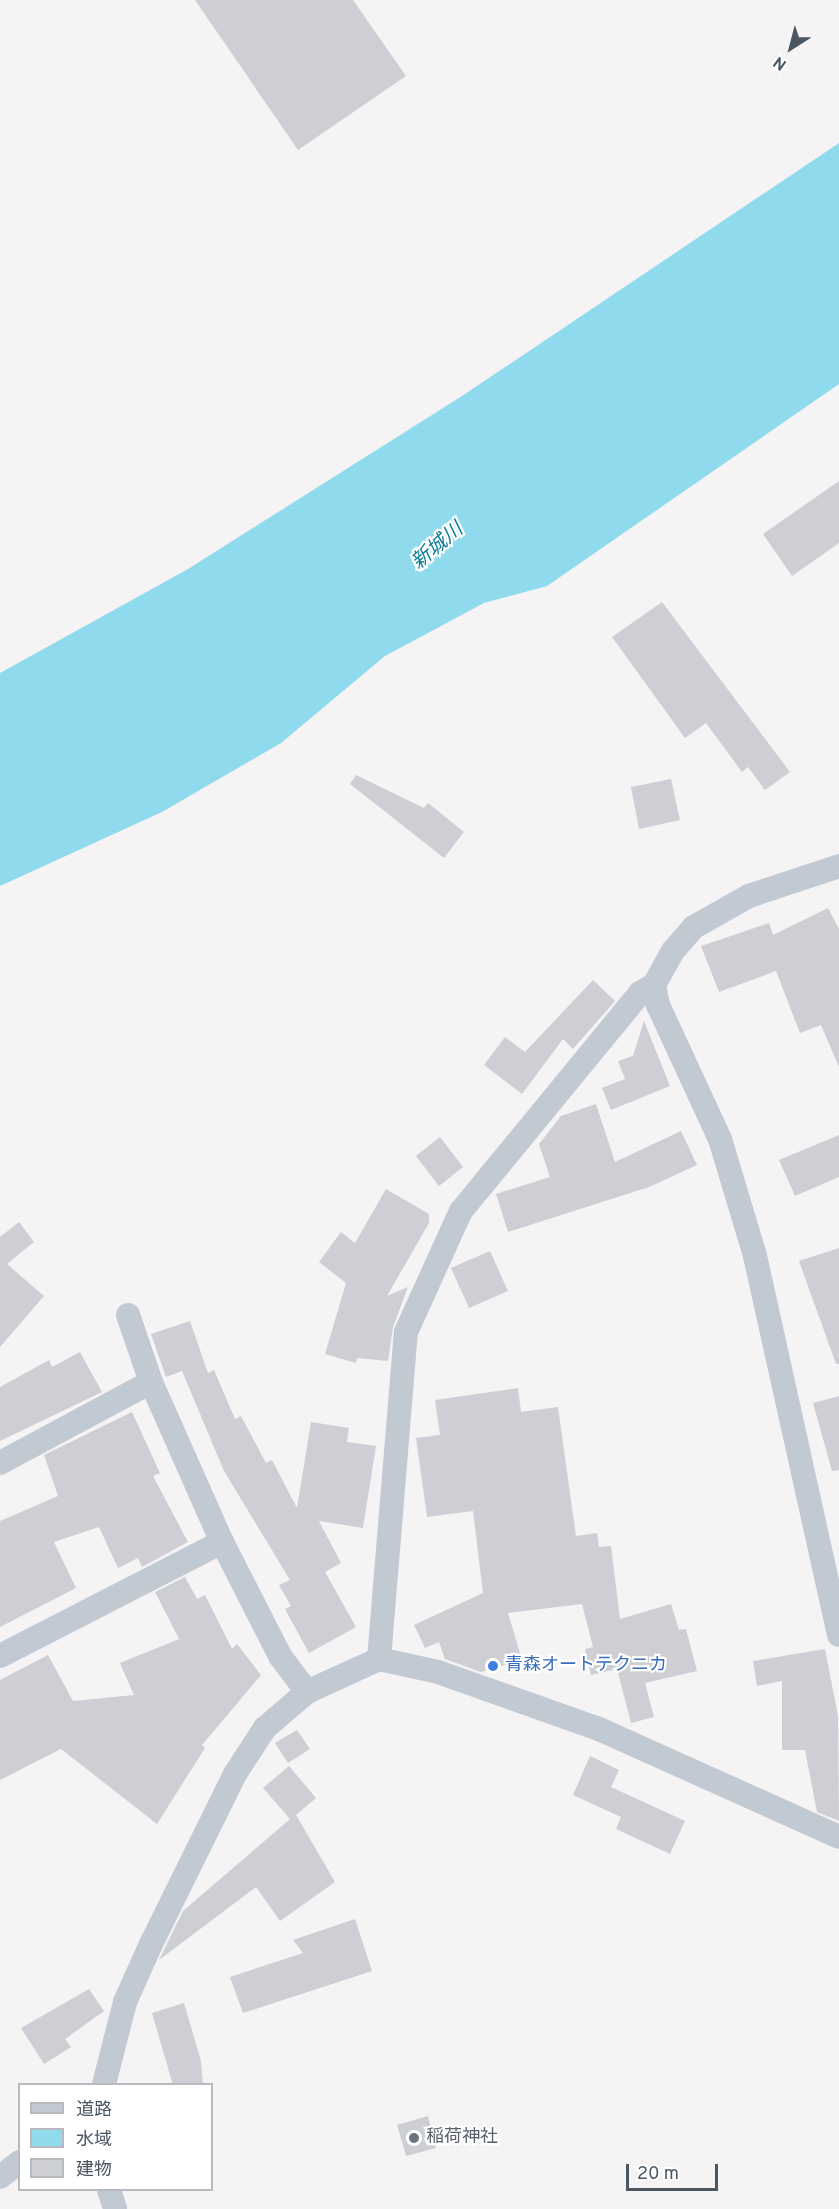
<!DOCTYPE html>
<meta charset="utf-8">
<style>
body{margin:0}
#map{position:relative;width:839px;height:2209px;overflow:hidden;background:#f5f3f3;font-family:Overpass,"Noto Sans JP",sans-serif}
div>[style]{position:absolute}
.water>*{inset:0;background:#90daee}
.building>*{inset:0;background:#cdcfd5}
.minor>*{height:24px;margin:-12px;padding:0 12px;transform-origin:12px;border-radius:12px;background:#c1cad2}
.dots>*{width:16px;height:16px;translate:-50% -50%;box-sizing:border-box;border:3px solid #fff;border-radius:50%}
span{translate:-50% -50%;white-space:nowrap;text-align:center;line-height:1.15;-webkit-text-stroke:4.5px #fff;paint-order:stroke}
.shop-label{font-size:18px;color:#366cbe}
.left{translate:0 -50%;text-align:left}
.worship-label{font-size:18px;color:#5b616d}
.water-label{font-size:20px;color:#0c7c9b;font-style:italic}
.legend{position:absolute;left:18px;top:2083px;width:195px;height:108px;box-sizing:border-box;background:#fff;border:2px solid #b7bbc0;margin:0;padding:8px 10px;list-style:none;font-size:18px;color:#4a5661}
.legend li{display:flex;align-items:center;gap:12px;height:30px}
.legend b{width:30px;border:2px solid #b7bbc0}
.north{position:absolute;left:761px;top:18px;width:60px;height:60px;-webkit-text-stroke:4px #fff;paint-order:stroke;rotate:216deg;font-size:16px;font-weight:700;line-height:24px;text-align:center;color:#4a5661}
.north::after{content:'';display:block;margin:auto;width:21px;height:27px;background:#4a5661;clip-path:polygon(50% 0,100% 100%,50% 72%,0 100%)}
.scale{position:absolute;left:626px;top:2164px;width:92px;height:27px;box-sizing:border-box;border:3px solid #4a5661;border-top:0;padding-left:8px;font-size:18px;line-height:21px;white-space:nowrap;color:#4a5661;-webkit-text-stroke:4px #fff;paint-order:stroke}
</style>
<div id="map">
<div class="water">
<i style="clip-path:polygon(839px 143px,839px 384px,547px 586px,484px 603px,385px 656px,281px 743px,162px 812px,0 886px,0 673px,188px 569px,462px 396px)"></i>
</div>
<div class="building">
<i style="clip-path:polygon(195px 0,353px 0,406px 76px,298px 150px)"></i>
<i style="clip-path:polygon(839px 481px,839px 543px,792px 576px,763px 534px)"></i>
<i style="clip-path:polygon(662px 602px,790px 772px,765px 790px,748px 767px,742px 772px,706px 723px,685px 738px,612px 637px)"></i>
<i style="clip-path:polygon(356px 775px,424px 808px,428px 803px,464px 832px,444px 858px,350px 784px)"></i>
<i style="clip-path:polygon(671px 779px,680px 820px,639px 829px,631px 787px)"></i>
<i style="clip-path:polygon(828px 908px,839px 929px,839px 1067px,821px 1025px,800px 1033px,776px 971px,719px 992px,701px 946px,769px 923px,773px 935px)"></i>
<i style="clip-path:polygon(593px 980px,615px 1001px,573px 1049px,563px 1039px,522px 1094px,484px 1065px,505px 1037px,525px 1052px)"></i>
<i style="clip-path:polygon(644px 1021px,670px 1086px,611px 1110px,602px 1088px,625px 1079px,618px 1061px,633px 1056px)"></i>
<i style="clip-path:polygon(596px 1104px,615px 1162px,681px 1131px,697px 1165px,649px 1187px,508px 1232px,496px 1194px,550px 1177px,539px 1144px,561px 1116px)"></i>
<i style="clip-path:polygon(839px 1135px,839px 1177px,795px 1196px,779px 1160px)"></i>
<i style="clip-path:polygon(440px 1137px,463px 1167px,439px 1186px,416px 1156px)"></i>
<i style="clip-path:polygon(386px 1189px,429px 1214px,429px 1223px,387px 1296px,408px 1287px,393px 1327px,388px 1361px,357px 1358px,356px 1363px,325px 1354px,346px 1283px,319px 1262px,341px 1232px,355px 1243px)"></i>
<i style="clip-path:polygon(19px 1222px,34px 1242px,7px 1264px,44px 1296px,0 1347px,0 1237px)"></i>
<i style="clip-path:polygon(839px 1248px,839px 1364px,836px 1364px,799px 1261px)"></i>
<i style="clip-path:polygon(490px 1251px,508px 1291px,469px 1308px,451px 1268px)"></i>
<i style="clip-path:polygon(190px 1321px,208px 1373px,214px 1370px,235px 1419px,241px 1416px,266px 1463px,272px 1460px,297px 1508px,311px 1422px,349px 1428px,347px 1442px,376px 1446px,363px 1528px,319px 1521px,341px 1563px,325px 1572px,356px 1627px,309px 1653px,285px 1609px,291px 1606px,279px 1585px,290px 1580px,224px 1471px,182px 1371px,166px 1377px,151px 1334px)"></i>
<i style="clip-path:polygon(80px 1352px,102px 1392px,0 1441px,0 1387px,49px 1360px,52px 1367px)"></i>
<i style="clip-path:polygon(518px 1388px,521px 1412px,558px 1407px,576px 1536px,597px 1533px,599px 1547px,611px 1546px,620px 1619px,671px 1604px,679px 1630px,686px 1629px,697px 1671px,645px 1683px,654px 1717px,631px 1723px,617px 1669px,591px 1675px,585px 1649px,593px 1647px,582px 1604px,508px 1613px,522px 1660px,481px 1672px,445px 1659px,439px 1642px,425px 1648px,414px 1625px,483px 1593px,473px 1511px,427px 1517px,416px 1438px,440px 1435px,435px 1400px)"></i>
<i style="clip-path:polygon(839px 1396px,839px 1470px,832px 1471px,813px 1403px)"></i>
<i style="clip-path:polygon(132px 1412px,160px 1473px,153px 1476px,188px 1542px,142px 1567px,138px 1558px,118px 1568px,99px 1527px,54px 1542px,76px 1588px,0 1627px,0 1521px,58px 1496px,44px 1455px)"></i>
<i style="clip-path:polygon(185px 1577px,197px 1599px,205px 1595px,232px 1649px,237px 1644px,261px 1675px,202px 1745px,205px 1748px,157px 1824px,61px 1749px,0 1780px,0 1680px,48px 1655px,73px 1701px,134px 1695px,120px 1663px,179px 1639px,155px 1592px)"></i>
<i style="clip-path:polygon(825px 1649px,838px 1716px,839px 1821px,817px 1812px,805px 1750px,782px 1750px,782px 1681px,757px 1686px,753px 1661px)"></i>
<i style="clip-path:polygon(297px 1730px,310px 1749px,288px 1763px,275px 1743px)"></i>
<i style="clip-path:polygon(590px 1756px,619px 1770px,611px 1787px,685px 1821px,670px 1854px,616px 1829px,621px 1817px,573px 1795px)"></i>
<i style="clip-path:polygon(289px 1766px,316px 1798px,296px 1815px,335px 1882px,280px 1921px,256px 1887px,159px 1960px,183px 1911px,290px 1819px,263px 1788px)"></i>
<i style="clip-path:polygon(355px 1919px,372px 1971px,243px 2013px,230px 1977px,303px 1953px,293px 1940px)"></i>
<i style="clip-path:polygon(89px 1989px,104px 2011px,65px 2039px,71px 2047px,44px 2064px,21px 2028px)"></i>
<i style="clip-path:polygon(184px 2003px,201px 2061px,203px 2085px,173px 2085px,152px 2013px)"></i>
<i style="clip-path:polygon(428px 2116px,436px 2148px,406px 2156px,397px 2125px)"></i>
</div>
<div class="minor">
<i style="left:654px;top:985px;width:20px;rotate:79deg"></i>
<i style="left:658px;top:1005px;width:148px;rotate:65.2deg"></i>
<i style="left:720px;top:1139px;width:122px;rotate:73.3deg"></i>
<i style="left:755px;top:1256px;width:388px;rotate:77.5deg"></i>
<i style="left:128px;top:1315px;width:71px;rotate:71.1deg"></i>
<i style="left:151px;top:1382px;width:175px;rotate:66.1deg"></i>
<i style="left:0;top:1463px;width:171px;rotate:-28.2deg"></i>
<i style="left:0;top:1656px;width:250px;rotate:-27.2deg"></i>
<i style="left:222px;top:1542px;width:128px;rotate:63deg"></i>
<i style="left:280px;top:1656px;width:45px;rotate:53.1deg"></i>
<i style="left:379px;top:1659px;width:328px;rotate:-85.3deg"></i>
<i style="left:406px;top:1332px;width:133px;rotate:-65.6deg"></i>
<i style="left:461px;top:1211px;width:282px;rotate:-50.6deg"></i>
<i style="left:640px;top:993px;width:16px;rotate:-30deg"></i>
<i style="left:654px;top:985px;width:39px;rotate:-61deg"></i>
<i style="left:673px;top:951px;width:32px;rotate:-49deg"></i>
<i style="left:694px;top:927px;width:63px;rotate:-29.4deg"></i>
<i style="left:749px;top:896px;width:95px;rotate:-18.4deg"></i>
<i style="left:104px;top:2084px;width:85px;rotate:-75.6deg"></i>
<i style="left:125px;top:2002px;width:64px;rotate:-65.9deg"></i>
<i style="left:151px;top:1944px;width:190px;rotate:-63.7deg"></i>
<i style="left:235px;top:1774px;width:55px;rotate:-56.9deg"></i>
<i style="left:265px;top:1728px;width:55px;rotate:-40.6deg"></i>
<i style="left:307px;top:1692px;width:79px;rotate:-24.6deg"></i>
<i style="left:379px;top:1659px;width:60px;rotate:12.4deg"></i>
<i style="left:438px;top:1672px;width:171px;rotate:19.5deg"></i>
<i style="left:599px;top:1729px;width:263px;rotate:24.2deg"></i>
<i style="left:0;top:2177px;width:25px;rotate:-37deg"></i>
<i style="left:109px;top:2190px;width:20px;rotate:72deg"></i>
</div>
<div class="dots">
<i style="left:493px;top:1666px;background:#3f7fe0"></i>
<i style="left:414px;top:2138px;background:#6b7280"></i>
</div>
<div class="shop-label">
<span class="left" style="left:505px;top:1666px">青森オートテクニカ</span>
</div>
<div class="worship-label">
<span class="left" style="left:426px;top:2138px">稲荷神社</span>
</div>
<div class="water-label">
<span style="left:438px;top:547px;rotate:-40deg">新城川</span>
</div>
<ul class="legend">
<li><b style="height:8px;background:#c1cad2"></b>道路</li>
<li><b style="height:16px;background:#90daee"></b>水域</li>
<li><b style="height:16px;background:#cdcfd5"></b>建物</li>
</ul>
<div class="north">N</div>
<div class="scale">20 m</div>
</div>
